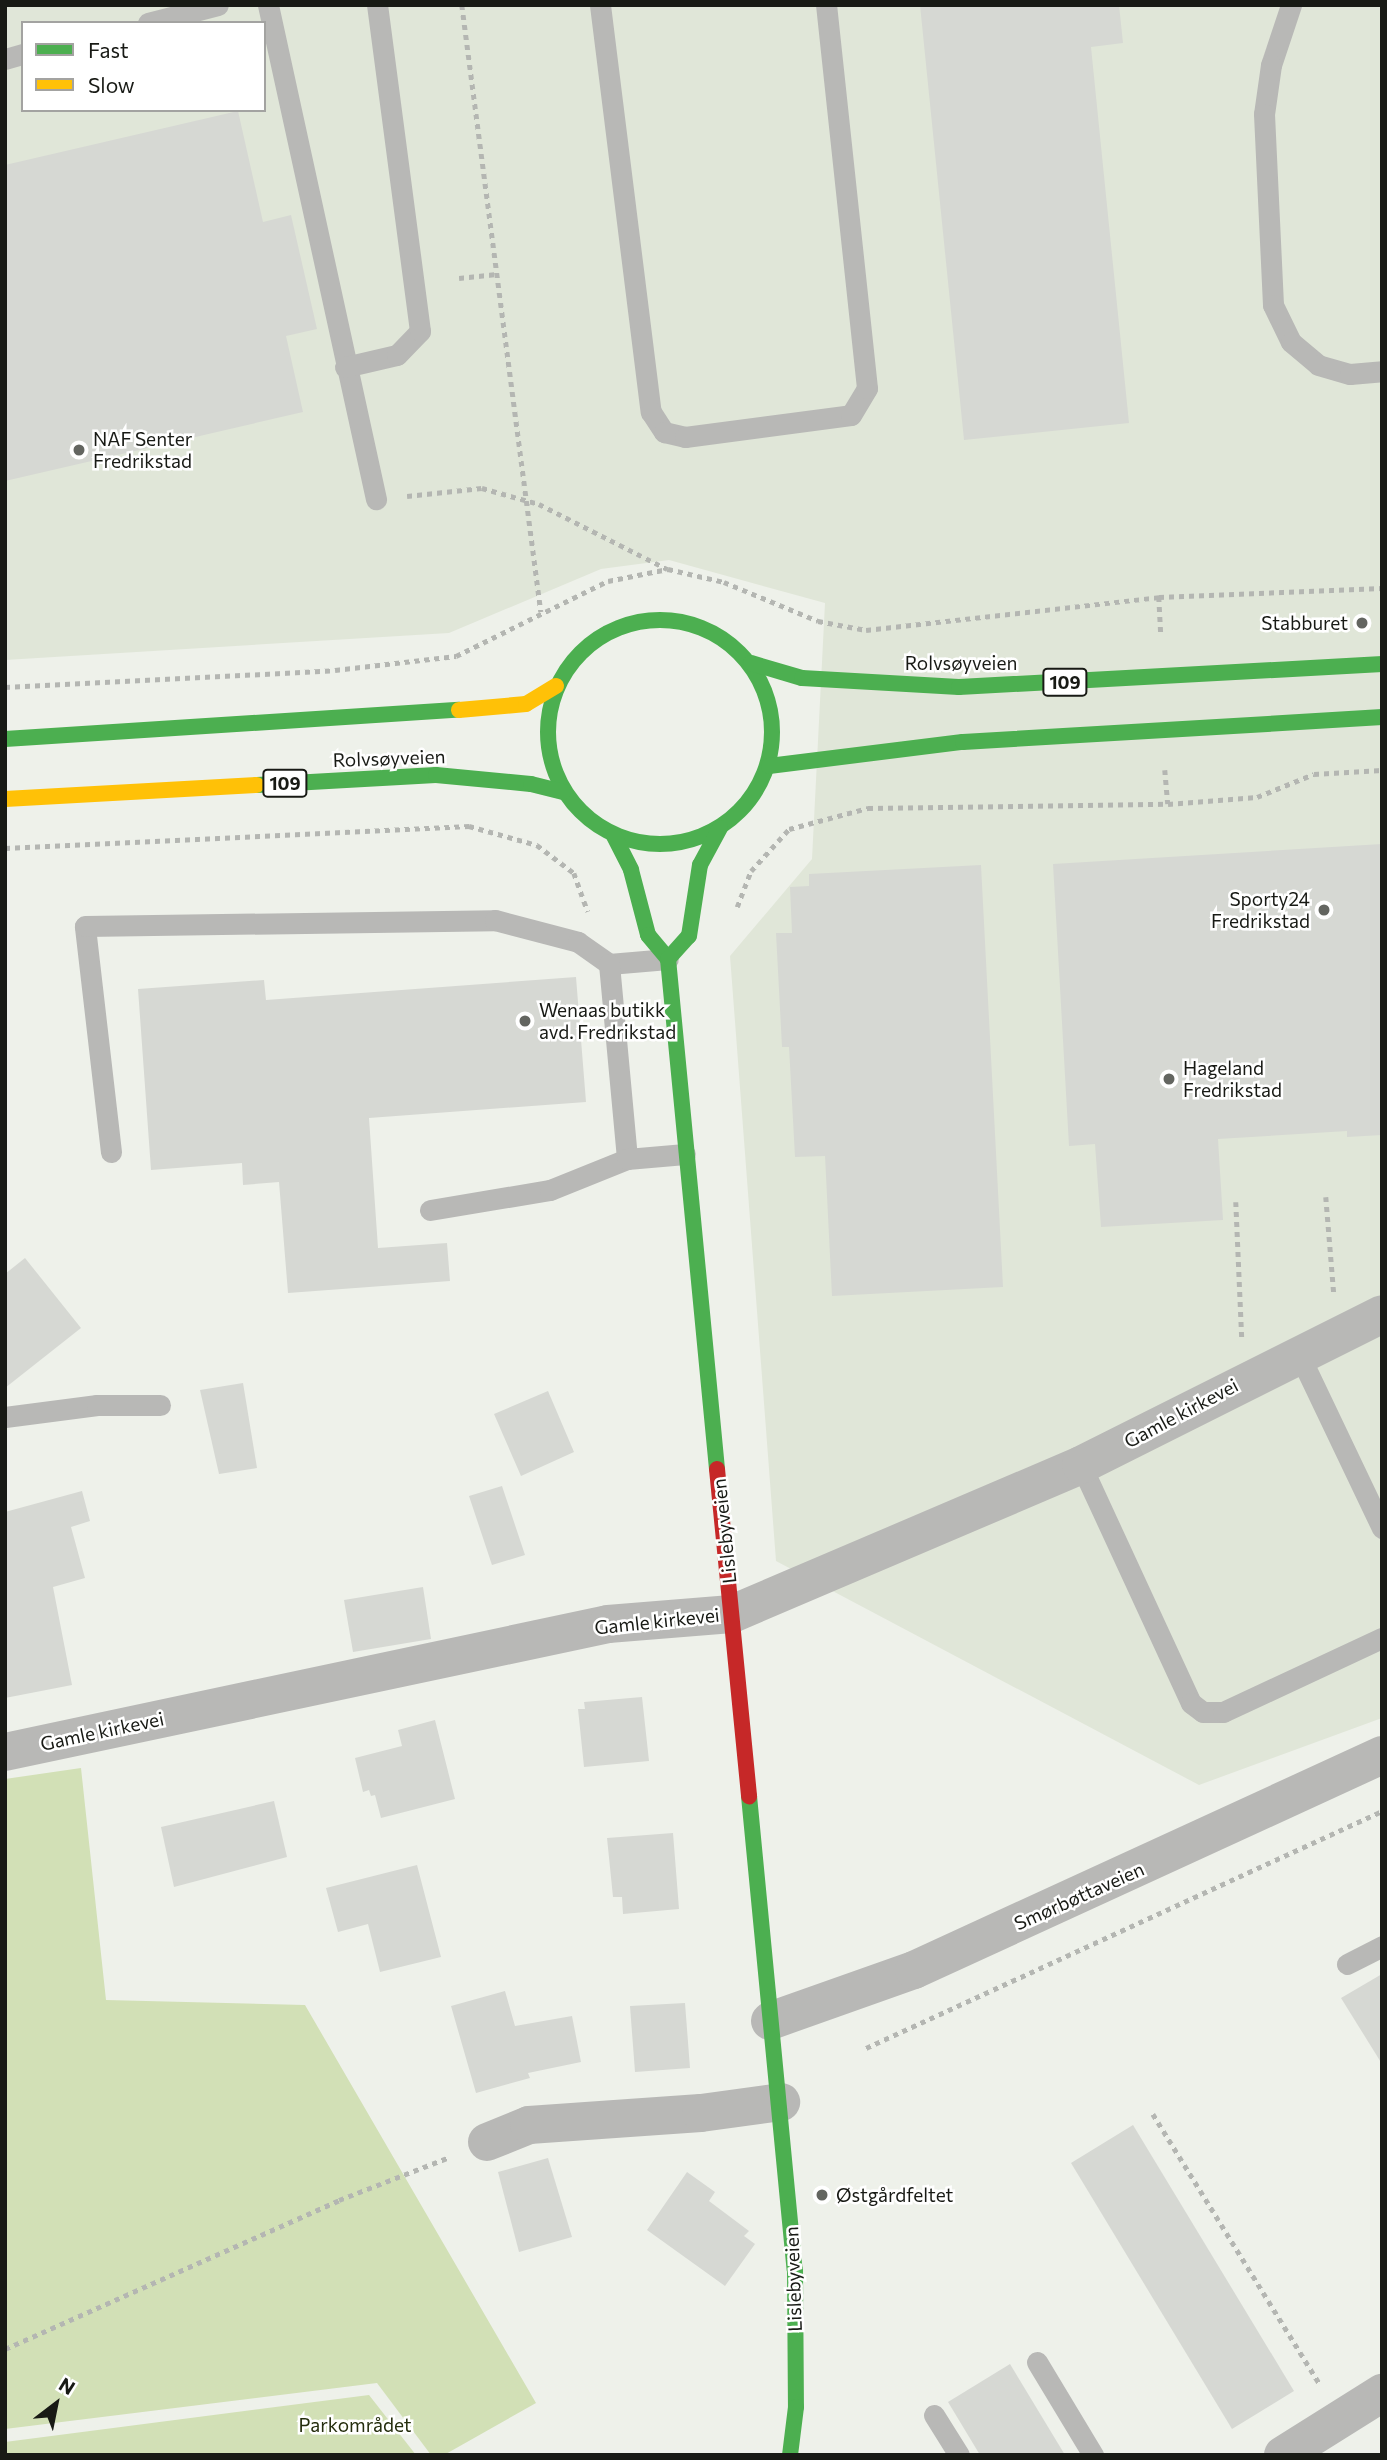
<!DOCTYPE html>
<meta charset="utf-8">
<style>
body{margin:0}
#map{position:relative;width:1387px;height:2460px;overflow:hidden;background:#eef1ea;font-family:Commissioner,sans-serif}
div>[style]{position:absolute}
.built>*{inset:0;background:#e0e6d8}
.green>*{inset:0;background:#d2e0b6}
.building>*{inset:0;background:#d6d8d3}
.path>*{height:4.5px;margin-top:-2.25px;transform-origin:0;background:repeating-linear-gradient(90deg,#b4b6b2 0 5px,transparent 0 10px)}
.lane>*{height:21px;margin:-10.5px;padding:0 10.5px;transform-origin:10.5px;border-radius:10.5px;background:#b8b8b6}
.street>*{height:38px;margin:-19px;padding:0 19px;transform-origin:19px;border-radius:19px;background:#b8b8b6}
.fast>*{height:16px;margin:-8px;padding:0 8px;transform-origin:8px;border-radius:8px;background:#4caf50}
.fast>.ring{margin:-8px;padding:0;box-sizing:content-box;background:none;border:16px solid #4caf50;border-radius:50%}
.slow>*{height:16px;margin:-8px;padding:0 8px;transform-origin:8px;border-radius:8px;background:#ffc107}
.jam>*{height:16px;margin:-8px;padding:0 8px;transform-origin:8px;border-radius:8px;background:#c62828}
.dots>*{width:19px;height:19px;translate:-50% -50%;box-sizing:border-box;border:4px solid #fff;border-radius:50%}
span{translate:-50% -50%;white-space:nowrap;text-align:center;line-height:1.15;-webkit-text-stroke:5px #fff;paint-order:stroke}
.shield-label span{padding:2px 5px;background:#fff;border:2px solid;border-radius:5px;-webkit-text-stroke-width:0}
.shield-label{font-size:18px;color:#181a15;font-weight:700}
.poi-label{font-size:19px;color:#181a15}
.left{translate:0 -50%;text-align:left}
.right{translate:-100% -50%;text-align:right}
.street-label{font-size:19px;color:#181a15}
.park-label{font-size:19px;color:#242d0d}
.frame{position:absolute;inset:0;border:7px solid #181a15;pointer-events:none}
.legend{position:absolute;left:21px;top:21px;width:245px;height:91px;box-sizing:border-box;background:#fff;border:2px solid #a3a3a1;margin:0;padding:9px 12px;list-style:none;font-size:21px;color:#181a15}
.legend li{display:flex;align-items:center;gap:14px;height:35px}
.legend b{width:35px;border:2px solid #a3a3a1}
.north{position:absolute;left:21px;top:2369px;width:70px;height:70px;-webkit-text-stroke:5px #fff;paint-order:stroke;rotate:32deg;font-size:19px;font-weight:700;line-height:28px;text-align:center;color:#181a15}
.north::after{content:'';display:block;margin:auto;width:24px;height:32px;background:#181a15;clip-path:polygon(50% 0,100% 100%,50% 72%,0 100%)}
</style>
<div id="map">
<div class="built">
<i style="clip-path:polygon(evenodd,5px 5px,1382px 5px,1382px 1718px,1199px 1785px,776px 1561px,730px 956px,812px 859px,825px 603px,669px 560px,601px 569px,449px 633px,5px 660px,5px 5px,23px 23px,264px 23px,264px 110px,23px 110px,23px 23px)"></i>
</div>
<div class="green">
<i style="clip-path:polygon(81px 1768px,106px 2000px,305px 2005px,536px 2403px,444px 2455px,431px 2455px,377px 2383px,5px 2429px,5px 1779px)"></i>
<i style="clip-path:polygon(369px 2395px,416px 2455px,5px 2455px,5px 2442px)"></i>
</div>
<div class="building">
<i style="clip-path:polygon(920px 5px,1119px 5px,1123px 43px,1091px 47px,1129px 423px,964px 440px)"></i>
<i style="clip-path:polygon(238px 111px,263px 222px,291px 215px,317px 329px,286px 336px,303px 412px,5px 481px,5px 165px)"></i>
<i style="clip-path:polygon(1382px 844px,1382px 1135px,1347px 1137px,1347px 1131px,1218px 1139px,1223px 1220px,1101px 1227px,1095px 1144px,1069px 1146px,1053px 864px)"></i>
<i style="clip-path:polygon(981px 865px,1003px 1287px,832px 1296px,825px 1156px,795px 1157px,789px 1047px,782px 1047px,776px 933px,792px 933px,790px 887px,809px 886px,809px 874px)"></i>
<i style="clip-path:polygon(576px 977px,586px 1102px,369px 1118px,378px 1248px,447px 1243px,450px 1281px,288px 1293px,279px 1182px,243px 1185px,242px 1163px,151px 1170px,138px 989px,264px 980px,266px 1000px)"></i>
<i style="clip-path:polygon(25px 1258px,81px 1328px,5px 1388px,5px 1274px)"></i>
<i style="clip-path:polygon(243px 1383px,257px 1468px,219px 1474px,200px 1390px)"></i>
<i style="clip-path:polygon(548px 1391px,574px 1452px,521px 1476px,494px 1414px)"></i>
<i style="clip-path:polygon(502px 1486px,525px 1555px,492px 1565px,469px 1496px)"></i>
<i style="clip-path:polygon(82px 1491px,90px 1521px,71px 1527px,85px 1578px,53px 1587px,72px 1685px,5px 1698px,5px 1512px)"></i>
<i style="clip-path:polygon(423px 1587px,431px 1639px,353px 1652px,344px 1600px)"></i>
<i style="clip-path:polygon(642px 1697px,649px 1761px,584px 1767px,578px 1709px,585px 1709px,584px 1702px)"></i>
<i style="clip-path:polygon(435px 1720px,455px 1799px,381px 1818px,375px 1795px,371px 1796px,369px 1790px,363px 1792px,355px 1758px,402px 1746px,398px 1730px)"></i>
<i style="clip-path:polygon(274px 1801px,287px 1857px,174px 1887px,161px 1827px)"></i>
<i style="clip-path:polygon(673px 1833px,679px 1909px,623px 1914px,622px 1897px,613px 1897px,607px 1838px)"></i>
<i style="clip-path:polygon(417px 1865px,441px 1957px,380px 1972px,368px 1924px,338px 1932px,326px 1888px)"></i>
<i style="clip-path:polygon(1382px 1974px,1382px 2064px,1341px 1998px)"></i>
<i style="clip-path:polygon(505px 1991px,515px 2026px,572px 2016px,581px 2062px,528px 2073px,530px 2078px,476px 2093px,451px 2006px)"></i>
<i style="clip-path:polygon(685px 2003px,690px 2068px,635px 2072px,630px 2006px)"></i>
<i style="clip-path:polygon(1133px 2125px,1294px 2391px,1232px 2429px,1071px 2163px)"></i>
<i style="clip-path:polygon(548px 2158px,572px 2237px,519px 2252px,498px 2172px)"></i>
<i style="clip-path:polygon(687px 2172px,715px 2192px,709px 2201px,749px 2231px,744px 2236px,755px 2244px,725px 2286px,647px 2230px)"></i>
<i style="clip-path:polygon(1010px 2364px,1065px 2455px,980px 2455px,948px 2402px)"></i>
</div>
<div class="path">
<i style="left:462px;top:5px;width:612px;rotate:82.58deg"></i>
<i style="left:459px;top:278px;width:38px;rotate:-6deg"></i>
<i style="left:407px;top:496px;width:75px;rotate:-6.1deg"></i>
<i style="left:482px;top:488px;width:59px;rotate:15.7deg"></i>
<i style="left:539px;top:504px;width:144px;rotate:26.9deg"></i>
<i style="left:1159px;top:597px;width:38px;rotate:87deg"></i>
<i style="left:5px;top:687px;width:330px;rotate:-2.9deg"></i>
<i style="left:335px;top:670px;width:122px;rotate:-6.6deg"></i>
<i style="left:456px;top:656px;width:169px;rotate:-26.3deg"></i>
<i style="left:608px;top:581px;width:61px;rotate:-11.3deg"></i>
<i style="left:668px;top:569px;width:57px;rotate:13.1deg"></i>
<i style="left:724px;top:582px;width:102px;rotate:22.5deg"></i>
<i style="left:818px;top:621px;width:49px;rotate:10.6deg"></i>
<i style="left:866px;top:630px;width:295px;rotate:-6.4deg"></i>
<i style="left:1159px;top:597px;width:223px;rotate:-2.3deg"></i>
<i style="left:1165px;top:770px;width:34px;rotate:85deg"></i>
<i style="left:5px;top:848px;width:465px;rotate:-2.7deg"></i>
<i style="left:469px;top:826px;width:71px;rotate:15.6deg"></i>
<i style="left:537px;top:845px;width:46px;rotate:37.1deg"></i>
<i style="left:574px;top:873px;width:41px;rotate:70.3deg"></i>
<i style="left:737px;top:907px;width:39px;rotate:-69deg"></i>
<i style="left:751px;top:871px;width:57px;rotate:-47.9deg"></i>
<i style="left:789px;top:829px;width:82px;rotate:-14.9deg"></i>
<i style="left:868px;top:808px;width:300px;rotate:-0.8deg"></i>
<i style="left:1168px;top:804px;width:89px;rotate:-4.5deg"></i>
<i style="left:1257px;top:797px;width:61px;rotate:-22deg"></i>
<i style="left:1314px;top:774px;width:68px;rotate:-3.4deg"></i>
<i style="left:1326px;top:1197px;width:98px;rotate:85.3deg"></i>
<i style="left:1236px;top:1202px;width:139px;rotate:87.5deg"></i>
<i style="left:866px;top:2048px;width:568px;rotate:-24.67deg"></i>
<i style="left:1153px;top:2114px;width:317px;rotate:58.3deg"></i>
<i style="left:5px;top:2349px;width:366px;rotate:-24deg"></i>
<i style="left:339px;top:2200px;width:119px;rotate:-21.2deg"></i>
</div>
<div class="lane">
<i style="left:268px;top:5px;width:506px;rotate:77.67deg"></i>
<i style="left:600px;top:5px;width:410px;rotate:82.9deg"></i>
<i style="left:651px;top:412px;width:24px;rotate:57deg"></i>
<i style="left:664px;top:432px;width:22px;rotate:13deg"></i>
<i style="left:685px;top:437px;width:167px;rotate:-7.5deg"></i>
<i style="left:851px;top:415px;width:31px;rotate:-59deg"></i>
<i style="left:867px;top:388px;width:385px;rotate:-96.1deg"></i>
<i style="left:1291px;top:5px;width:63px;rotate:108.4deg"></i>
<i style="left:1271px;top:65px;width:49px;rotate:98.1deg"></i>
<i style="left:1264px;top:114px;width:191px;rotate:87.3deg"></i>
<i style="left:1273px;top:305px;width:41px;rotate:64.1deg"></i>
<i style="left:1291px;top:342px;width:35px;rotate:40deg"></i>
<i style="left:1318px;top:365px;width:33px;rotate:16deg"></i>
<i style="left:1350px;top:374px;width:32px;rotate:-5deg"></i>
<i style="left:148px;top:23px;width:72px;rotate:-14.4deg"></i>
<i style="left:5px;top:59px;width:19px;rotate:-16deg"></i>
<i style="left:345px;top:367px;width:53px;rotate:-13deg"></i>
<i style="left:397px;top:355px;width:33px;rotate:-46deg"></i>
<i style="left:420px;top:331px;width:329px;rotate:-97.5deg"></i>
<i style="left:609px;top:964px;width:59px;rotate:-4.8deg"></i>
<i style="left:111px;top:1152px;width:227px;rotate:-96.6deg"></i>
<i style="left:85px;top:926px;width:410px;rotate:-0.8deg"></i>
<i style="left:495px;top:920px;width:86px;rotate:14.8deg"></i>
<i style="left:578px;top:942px;width:38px;rotate:35deg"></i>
<i style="left:609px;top:964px;width:196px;rotate:84.7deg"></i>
<i style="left:430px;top:1210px;width:122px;rotate:-9.5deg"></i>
<i style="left:550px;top:1190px;width:83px;rotate:-21.9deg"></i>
<i style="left:627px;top:1159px;width:58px;rotate:-4.9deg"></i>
<i style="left:1298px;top:1352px;width:195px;rotate:64.5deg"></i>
<i style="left:5px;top:1417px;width:93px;rotate:-7.4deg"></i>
<i style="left:97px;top:1405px;width:63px"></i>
<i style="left:1081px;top:1465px;width:262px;rotate:65.2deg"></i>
<i style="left:1191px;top:1703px;width:15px;rotate:37deg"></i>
<i style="left:1203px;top:1712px;width:20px"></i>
<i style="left:1223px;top:1712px;width:175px;rotate:-25deg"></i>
<i style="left:1347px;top:1964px;width:39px;rotate:-27deg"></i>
<i style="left:1037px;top:2362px;width:109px;rotate:58.9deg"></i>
<i style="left:934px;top:2415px;width:47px;rotate:58deg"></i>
</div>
<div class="street">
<i style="left:5px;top:1752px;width:616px;rotate:-11.98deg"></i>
<i style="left:608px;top:1624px;width:124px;rotate:-4.6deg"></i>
<i style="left:732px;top:1614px;width:379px;rotate:-23.1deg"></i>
<i style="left:1081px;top:1465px;width:337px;rotate:-26.6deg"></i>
<i style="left:770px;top:2021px;width:153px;rotate:-19.5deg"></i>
<i style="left:914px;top:1970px;width:515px;rotate:-24.67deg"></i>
<i style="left:487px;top:2142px;width:45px;rotate:-22deg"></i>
<i style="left:529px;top:2125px;width:172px;rotate:-4deg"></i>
<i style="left:701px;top:2113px;width:81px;rotate:-7.8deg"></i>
<i style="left:1283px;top:2455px;width:117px;rotate:-32.1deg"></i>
</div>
<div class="fast">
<i class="ring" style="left:548px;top:620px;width:208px;height:208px"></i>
<i style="left:751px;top:663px;width:53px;rotate:16.4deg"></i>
<i style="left:802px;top:678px;width:157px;rotate:3.3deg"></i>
<i style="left:959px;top:687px;width:424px;rotate:-3.1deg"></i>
<i style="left:5px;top:739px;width:455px;rotate:-3.7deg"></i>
<i style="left:769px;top:766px;width:195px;rotate:-7.1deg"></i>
<i style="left:963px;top:742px;width:420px;rotate:-3.4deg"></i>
<i style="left:257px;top:785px;width:179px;rotate:-3.2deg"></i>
<i style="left:436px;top:775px;width:95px;rotate:5.4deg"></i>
<i style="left:531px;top:784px;width:33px;rotate:14deg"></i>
<i style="left:614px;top:836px;width:38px;rotate:63deg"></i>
<i style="left:631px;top:870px;width:67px;rotate:75.3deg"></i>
<i style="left:648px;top:935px;width:31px;rotate:50deg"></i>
<i style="left:668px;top:959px;width:512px;rotate:84.51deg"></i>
<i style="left:668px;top:959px;width:31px;rotate:-48deg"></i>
<i style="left:689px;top:936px;width:72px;rotate:-81.2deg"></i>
<i style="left:700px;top:865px;width:42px;rotate:-61.6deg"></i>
<i style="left:749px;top:1796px;width:476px;rotate:84.5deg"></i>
<i style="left:795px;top:2270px;width:137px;rotate:89.6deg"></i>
<i style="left:796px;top:2407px;width:48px;rotate:97.1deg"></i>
</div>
<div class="slow">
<i style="left:459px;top:710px;width:67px;rotate:-5.1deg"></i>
<i style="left:526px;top:704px;width:35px;rotate:-31deg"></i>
<i style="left:5px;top:799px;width:252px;rotate:-3.2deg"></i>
</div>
<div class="jam">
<i style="left:717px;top:1469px;width:329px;rotate:84.4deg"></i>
</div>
<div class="dots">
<i style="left:79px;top:450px;background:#636560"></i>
<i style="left:1362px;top:623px;background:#636560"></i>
<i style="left:1324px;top:910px;background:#636560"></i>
<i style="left:525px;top:1021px;background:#636560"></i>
<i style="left:1169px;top:1079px;background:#636560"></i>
<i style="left:822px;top:2195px;background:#636560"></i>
</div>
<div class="shield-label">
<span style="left:1065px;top:682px">109</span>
<span style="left:285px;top:783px">109</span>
</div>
<div class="poi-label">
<span class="left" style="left:93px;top:450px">NAF Senter<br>Fredrikstad</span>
<span class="right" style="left:1348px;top:623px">Stabburet</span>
<span class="right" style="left:1310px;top:910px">Sporty24<br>Fredrikstad</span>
<span class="left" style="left:539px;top:1021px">Wenaas butikk<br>avd. Fredrikstad</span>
<span class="left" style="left:1183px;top:1079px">Hageland<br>Fredrikstad</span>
<span class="left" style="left:836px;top:2195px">Østgårdfeltet</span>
</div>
<div class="street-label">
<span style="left:961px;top:663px">Rolvsøyveien</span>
<span style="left:389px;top:758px;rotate:-2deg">Rolvsøyveien</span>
<span style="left:1181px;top:1413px;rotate:-28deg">Gamle kirkevei</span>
<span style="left:724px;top:1531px;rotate:-96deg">Lislebyveien</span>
<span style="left:657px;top:1621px;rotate:-6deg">Gamle kirkevei</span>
<span style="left:102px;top:1731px;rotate:-12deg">Gamle kirkevei</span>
<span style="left:1079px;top:1896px;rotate:-24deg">Smørbøttaveien</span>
<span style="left:793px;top:2279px;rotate:-92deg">Lislebyveien</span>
</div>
<div class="park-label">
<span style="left:355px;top:2425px">Parkområdet</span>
</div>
<div class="frame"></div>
<ul class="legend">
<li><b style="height:9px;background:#4caf50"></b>Fast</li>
<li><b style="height:9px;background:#ffc107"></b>Slow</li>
</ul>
<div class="north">N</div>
</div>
